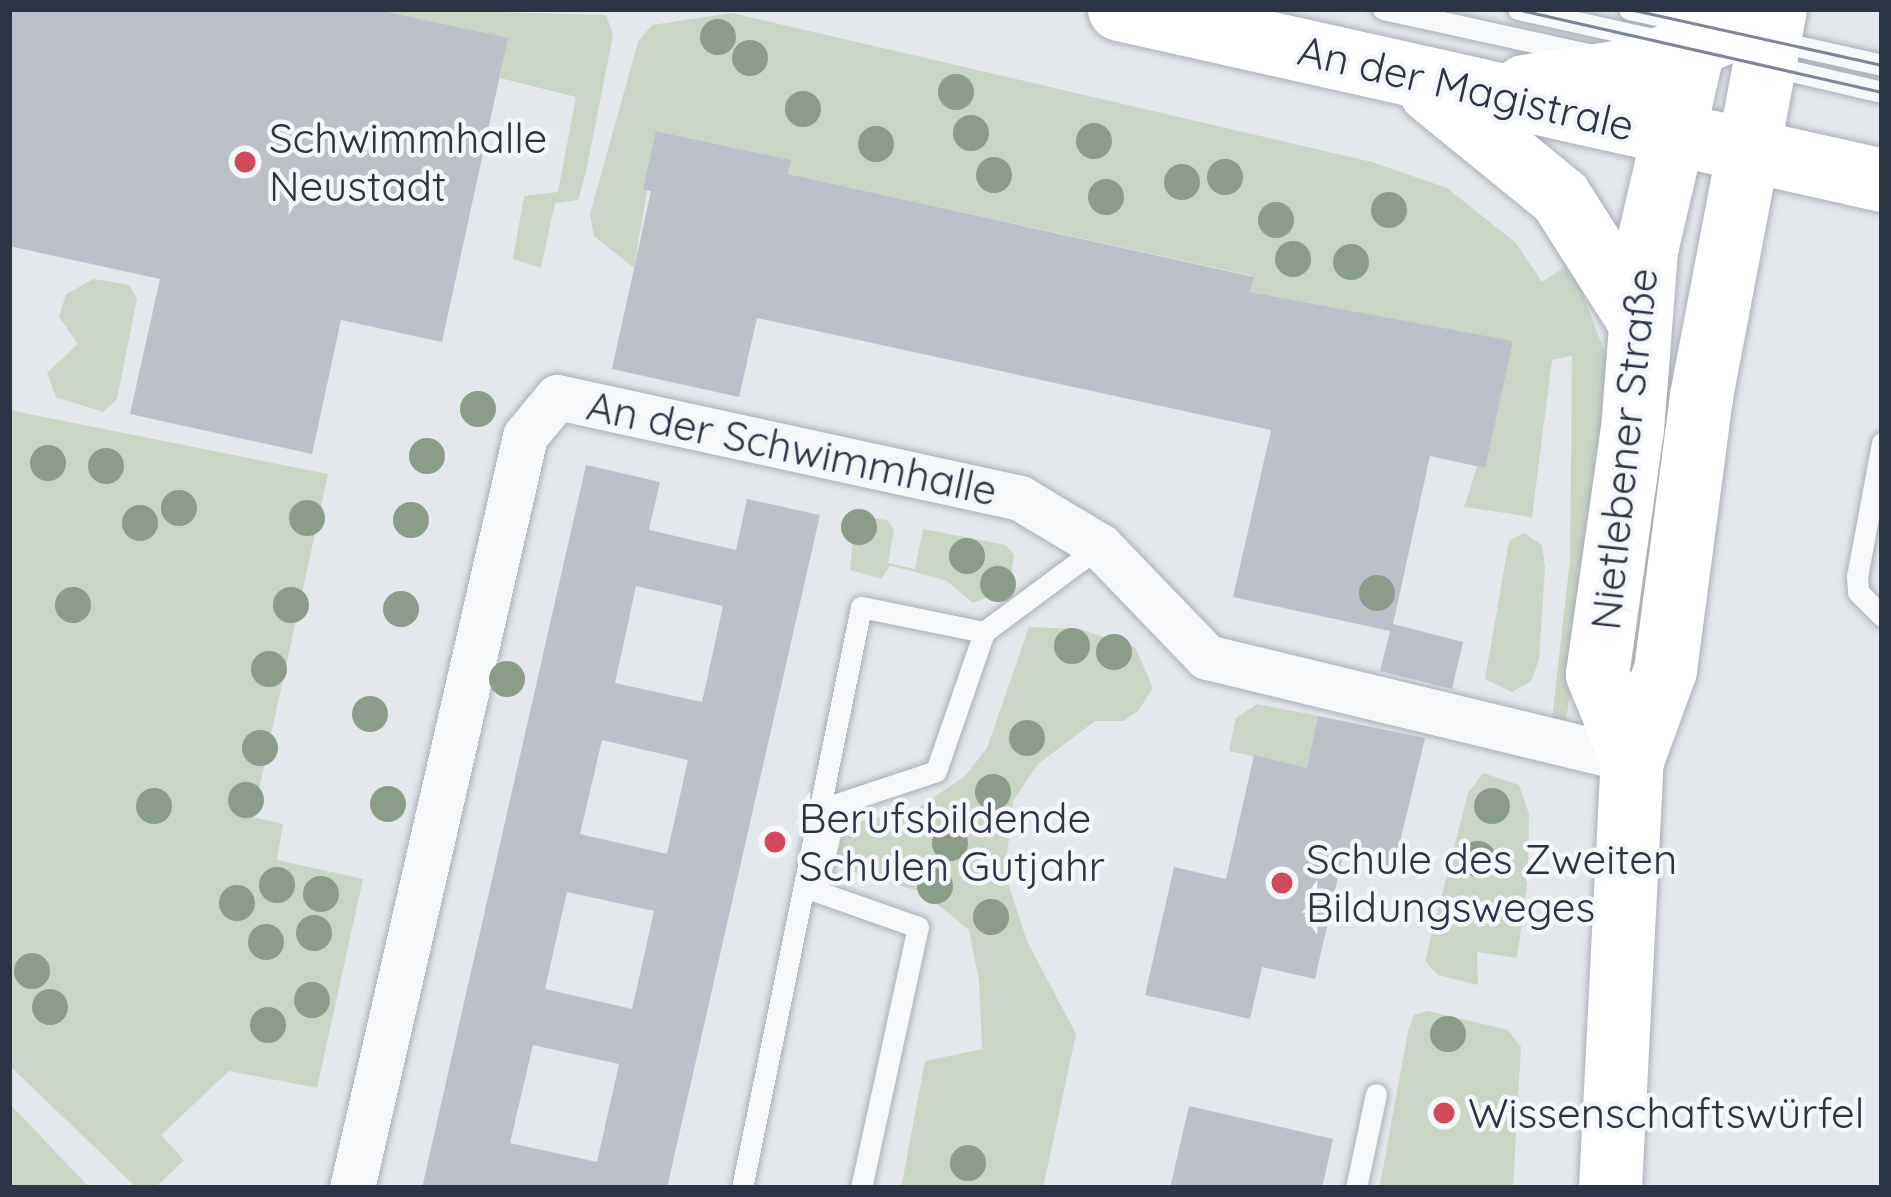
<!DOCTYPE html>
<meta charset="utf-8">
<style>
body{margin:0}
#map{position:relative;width:1891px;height:1197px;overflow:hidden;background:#e4e7ec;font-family:Quicksand,sans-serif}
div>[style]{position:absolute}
.green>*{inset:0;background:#c9d6c5}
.building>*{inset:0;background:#bbc0ca}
.roads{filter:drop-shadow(0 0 3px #a9aeb7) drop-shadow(0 0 3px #a9aeb7)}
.service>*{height:21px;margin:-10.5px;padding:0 10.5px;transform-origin:10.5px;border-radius:10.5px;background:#f7f8fa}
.minor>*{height:45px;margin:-22.5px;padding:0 22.5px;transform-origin:22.5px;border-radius:22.5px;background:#f7f8fa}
.secondary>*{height:63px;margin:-31.5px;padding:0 31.5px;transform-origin:31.5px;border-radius:31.5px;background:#fff}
.tram>*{height:3px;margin:-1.5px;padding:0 1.5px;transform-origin:1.5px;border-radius:1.5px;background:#7d8696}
.trees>*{width:36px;height:36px;margin:-18px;border-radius:50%;background:#899d89}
.dots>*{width:33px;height:33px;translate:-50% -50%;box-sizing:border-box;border:6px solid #f4f6f9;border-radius:50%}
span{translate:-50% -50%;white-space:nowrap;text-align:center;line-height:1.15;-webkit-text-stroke:9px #f4f6f9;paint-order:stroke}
.street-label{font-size:42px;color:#2b3445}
.poi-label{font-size:42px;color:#2b3445}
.left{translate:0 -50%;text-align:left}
.frame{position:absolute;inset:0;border:12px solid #2b3445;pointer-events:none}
</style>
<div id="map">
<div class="green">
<i style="clip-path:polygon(374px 9px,606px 15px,613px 35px,586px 172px,578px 200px,555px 203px,541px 268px,513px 259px,524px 196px,558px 192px,576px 97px,500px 78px,507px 38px)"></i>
<i style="clip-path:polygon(732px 13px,1372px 162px,1447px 188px,1516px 243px,1542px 282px,1571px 263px,1609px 364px,1605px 447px,1566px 721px,1552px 719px,1570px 560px,1572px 356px,1552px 360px,1532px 517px,1464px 507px,1477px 467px,1485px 467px,1512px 341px,1250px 292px,1253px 276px,788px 174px,790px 160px,657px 131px,634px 268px,594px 236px,590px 214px,638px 42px,652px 25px)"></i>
<i style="clip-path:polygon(94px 279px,129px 285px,137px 299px,117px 399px,103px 412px,56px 397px,47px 373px,78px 344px,59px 317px,66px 294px)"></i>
<i style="clip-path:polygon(9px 410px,328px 474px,253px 817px,283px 824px,277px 860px,363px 879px,317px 1088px,229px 1071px,161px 1135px,184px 1160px,155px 1188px,137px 1188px,9px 1065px)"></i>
<i style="clip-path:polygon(855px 516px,887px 520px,894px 530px,888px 563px,915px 569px,923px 529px,1006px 545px,1014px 555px,1009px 588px,973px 603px,947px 581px,912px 571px,890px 566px,881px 579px,850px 570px)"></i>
<i style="clip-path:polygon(1524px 533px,1542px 545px,1545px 567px,1539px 660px,1531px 681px,1512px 692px,1485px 679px,1509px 541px)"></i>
<i style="clip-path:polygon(1029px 627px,1079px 629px,1135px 647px,1153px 688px,1138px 711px,1123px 721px,1095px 721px,1038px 764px,1013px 801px,1005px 874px,1027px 941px,1076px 1034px,1043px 1188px,901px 1188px,925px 1061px,982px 1049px,979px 981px,969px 930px,922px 892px,836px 867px,844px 825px,918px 808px,965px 776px,987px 748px)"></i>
<i style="clip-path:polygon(1257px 704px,1318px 716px,1307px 768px,1229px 751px,1236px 718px)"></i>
<i style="clip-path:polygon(1483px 773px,1519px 785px,1529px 814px,1528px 878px,1517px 958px,1477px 952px,1478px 985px,1438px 975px,1425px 961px,1468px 793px)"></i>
<i style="clip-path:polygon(1428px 1011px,1508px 1030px,1521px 1047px,1513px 1188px,1380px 1185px,1408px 1032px,1414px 1015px)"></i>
<i style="clip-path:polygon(9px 1103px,86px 1184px,93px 1188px,9px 1188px)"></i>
</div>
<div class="building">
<i style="clip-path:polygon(9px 9px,374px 9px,508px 38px,442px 342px,341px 320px,312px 454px,130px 414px,160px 279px,9px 246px)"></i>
<i style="clip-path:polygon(656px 131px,791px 160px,788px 174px,1254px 277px,1250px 292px,1513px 341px,1485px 468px,1430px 456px,1393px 624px,1463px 642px,1452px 689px,1380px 671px,1390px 631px,1233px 597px,1271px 430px,757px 318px,739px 397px,612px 369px,651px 191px,643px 190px)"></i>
<i style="clip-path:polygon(evenodd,586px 465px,660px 482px,649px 530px,736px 550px,747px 499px,820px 515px,667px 1188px,422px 1188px,586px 465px,636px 586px,723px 606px,702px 702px,615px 683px,636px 586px,586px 465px,602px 740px,688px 760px,667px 854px,580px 834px,602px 740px,586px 465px,567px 892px,654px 911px,632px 1009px,545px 989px,567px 892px,586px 465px,533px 1045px,619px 1064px,597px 1162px,510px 1143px,533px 1045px)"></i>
<i style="clip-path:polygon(1318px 716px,1425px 738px,1394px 867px,1343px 855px,1315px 979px,1262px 967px,1250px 1019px,1145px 995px,1174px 867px,1226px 879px,1254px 755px,1307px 768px)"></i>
<i style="clip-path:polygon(1189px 1106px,1333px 1139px,1322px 1188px,1170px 1188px)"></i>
</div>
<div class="roads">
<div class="service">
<i style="left:1383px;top:9px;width:210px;rotate:12.4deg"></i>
<i style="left:1518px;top:9px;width:143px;rotate:12.5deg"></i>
<i style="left:1629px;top:9px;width:66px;rotate:12.2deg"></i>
<i style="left:1771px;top:40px;width:114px;rotate:12.7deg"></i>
<i style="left:1770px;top:66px;width:115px;rotate:13.1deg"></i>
<i style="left:1882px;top:443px;width:135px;rotate:100.6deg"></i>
<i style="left:1857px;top:576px;width:16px;rotate:86deg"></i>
<i style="left:1858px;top:592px;width:34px;rotate:45deg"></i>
<i style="left:742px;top:1188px;width:593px;rotate:-78.42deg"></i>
<i style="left:861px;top:607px;width:126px;rotate:11.5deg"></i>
<i style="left:861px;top:1188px;width:267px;rotate:-77.7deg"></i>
<i style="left:918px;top:927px;width:108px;rotate:-160.6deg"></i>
<i style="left:816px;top:891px;width:89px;rotate:-76.4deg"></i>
<i style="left:837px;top:804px;width:104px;rotate:-18.4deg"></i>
<i style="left:936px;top:771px;width:147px;rotate:-70.9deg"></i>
<i style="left:984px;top:632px;width:144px;rotate:-36.6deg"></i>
<i style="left:1356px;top:1188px;width:96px;rotate:-78deg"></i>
</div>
<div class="minor">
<i style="left:352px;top:1188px;width:772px;rotate:-77.04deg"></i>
<i style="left:525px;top:436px;width:50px;rotate:-50.6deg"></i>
<i style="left:557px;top:397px;width:474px;rotate:12.3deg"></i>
<i style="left:1020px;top:498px;width:93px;rotate:31deg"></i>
<i style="left:1100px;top:546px;width:154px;rotate:46.1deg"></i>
<i style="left:1207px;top:657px;width:437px;rotate:13.6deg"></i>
</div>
<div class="secondary">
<i style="left:1119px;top:9px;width:782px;rotate:12.63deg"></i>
<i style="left:1524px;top:86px;width:111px;rotate:-8.8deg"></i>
<i style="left:1634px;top:69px;width:95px;rotate:-22.2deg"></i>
<i style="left:1430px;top:91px;width:168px;rotate:39.2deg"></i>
<i style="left:1560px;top:197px;width:147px;rotate:57.5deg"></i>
<i style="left:1632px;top:760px;width:93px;rotate:-112.1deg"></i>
<i style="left:1597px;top:674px;width:247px;rotate:-81.9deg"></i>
<i style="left:1632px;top:429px;width:180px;rotate:-85.5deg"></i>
<i style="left:1646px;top:250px;width:247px;rotate:-76.9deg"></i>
<i style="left:1610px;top:1188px;width:429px;rotate:-87.1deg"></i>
<i style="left:1632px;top:760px;width:96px;rotate:-69.9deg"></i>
<i style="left:1665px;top:670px;width:276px;rotate:-82.5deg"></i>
<i style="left:1701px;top:396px;width:394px;rotate:-79.2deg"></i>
</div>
</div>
<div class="tram">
<i style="left:1516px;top:9px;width:375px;rotate:12.8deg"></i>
<i style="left:1629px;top:9px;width:259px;rotate:12.5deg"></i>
</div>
<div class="trees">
<i style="left:718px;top:37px"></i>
<i style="left:750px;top:58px"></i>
<i style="left:956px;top:92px"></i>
<i style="left:803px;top:109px"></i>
<i style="left:971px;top:133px"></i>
<i style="left:1094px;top:141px"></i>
<i style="left:876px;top:144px"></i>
<i style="left:994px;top:175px"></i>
<i style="left:1225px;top:177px"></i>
<i style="left:1182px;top:182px"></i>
<i style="left:1106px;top:197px"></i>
<i style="left:1389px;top:210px"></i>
<i style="left:1276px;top:220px"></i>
<i style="left:1293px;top:259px"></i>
<i style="left:1351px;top:262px"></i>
<i style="left:478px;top:409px"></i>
<i style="left:427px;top:456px"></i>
<i style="left:48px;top:463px"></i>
<i style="left:106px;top:466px"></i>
<i style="left:179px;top:508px"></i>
<i style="left:307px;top:518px"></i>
<i style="left:411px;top:520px"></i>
<i style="left:140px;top:523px"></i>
<i style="left:859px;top:527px"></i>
<i style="left:967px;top:556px"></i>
<i style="left:998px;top:584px"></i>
<i style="left:1377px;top:593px"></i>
<i style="left:73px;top:605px"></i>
<i style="left:291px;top:605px"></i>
<i style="left:401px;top:609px"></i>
<i style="left:1072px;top:646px"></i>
<i style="left:1114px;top:652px"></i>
<i style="left:269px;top:669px"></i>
<i style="left:507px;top:679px"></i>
<i style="left:370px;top:714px"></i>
<i style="left:1027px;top:738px"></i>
<i style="left:260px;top:748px"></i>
<i style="left:993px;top:792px"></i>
<i style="left:246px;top:800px"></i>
<i style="left:388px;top:804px"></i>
<i style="left:154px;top:806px"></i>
<i style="left:1492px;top:806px"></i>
<i style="left:950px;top:843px"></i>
<i style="left:1478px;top:859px"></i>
<i style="left:277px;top:885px"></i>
<i style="left:935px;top:886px"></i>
<i style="left:321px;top:894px"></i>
<i style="left:237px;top:903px"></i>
<i style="left:991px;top:917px"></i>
<i style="left:314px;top:933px"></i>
<i style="left:266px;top:942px"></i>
<i style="left:32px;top:971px"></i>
<i style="left:312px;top:1000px"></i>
<i style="left:50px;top:1007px"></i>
<i style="left:268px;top:1025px"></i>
<i style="left:1448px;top:1034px"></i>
<i style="left:968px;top:1163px"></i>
</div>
<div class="dots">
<i style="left:245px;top:162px;background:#d1495b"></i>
<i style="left:775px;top:842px;background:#d1495b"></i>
<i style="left:1282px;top:883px;background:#d1495b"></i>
<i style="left:1444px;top:1113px;background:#d1495b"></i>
</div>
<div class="street-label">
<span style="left:1466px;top:88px;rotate:13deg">An der Magistrale</span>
<span style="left:792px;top:448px;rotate:12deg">An der Schwimmhalle</span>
<span style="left:1624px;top:449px;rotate:-84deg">Nietlebener Straße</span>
</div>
<div class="poi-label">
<span class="left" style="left:269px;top:162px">Schwimmhalle<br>Neustadt</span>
<span class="left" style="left:799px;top:842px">Berufsbildende<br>Schulen Gutjahr</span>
<span class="left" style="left:1306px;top:883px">Schule des Zweiten<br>Bildungsweges</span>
<span class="left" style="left:1468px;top:1113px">Wissenschaftswürfel</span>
</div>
<div class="frame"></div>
</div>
